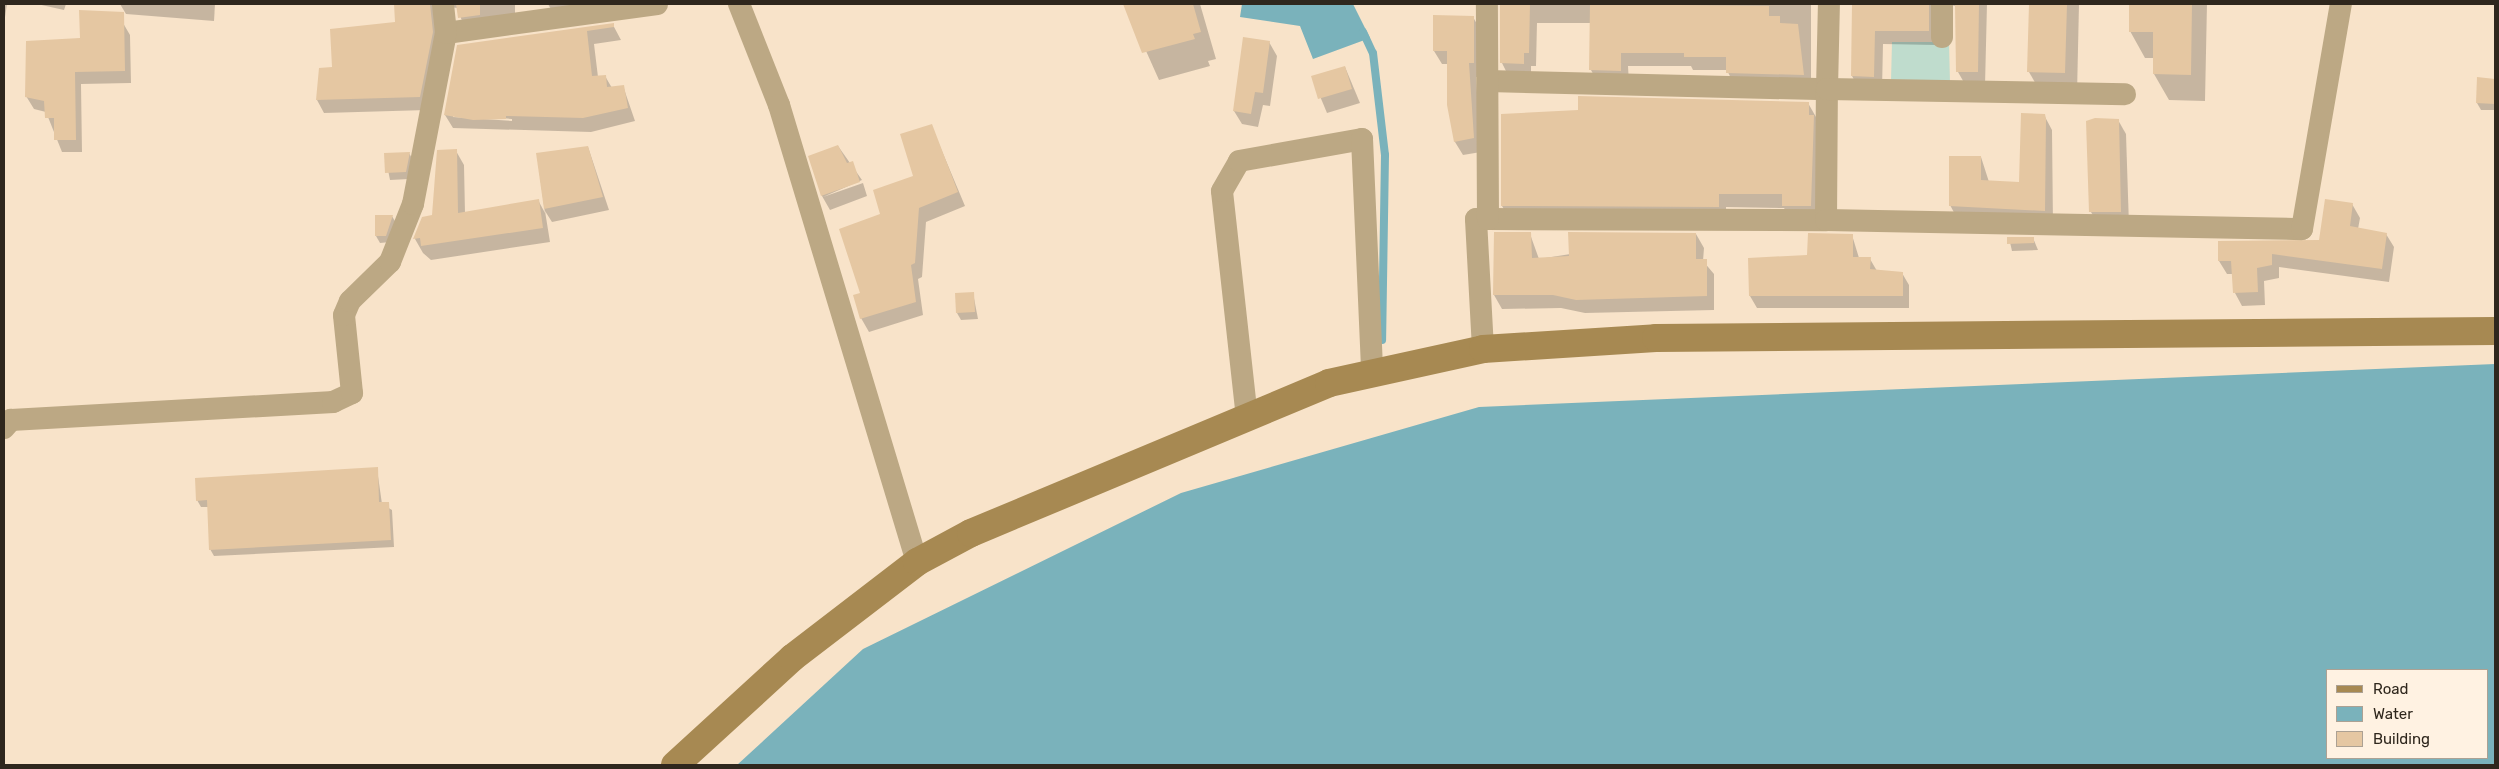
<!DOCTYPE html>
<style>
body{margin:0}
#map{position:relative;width:2499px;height:769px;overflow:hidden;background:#f8e3c9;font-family:Rubik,sans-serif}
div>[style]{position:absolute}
.green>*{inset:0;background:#bfdccd}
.water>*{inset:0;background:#7ab2bb}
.shadow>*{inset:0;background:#0003}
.stream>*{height:8px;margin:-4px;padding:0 4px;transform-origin:4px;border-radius:4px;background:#7ab2bb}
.building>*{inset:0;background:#e5c7a2}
.street>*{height:22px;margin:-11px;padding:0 11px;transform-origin:11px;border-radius:11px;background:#bca884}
.secondary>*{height:28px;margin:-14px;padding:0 14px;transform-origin:14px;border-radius:14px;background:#a78952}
span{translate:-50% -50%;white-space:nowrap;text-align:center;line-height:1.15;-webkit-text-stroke:4px #fff2e2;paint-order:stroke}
.frame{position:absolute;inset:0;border:5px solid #2f271d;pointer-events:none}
.legend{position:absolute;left:2326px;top:669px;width:162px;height:90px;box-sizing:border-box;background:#fff2e2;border:1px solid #aca193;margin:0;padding:6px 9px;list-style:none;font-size:15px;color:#2f271d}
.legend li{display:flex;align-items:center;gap:10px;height:25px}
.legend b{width:25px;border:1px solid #aca193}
</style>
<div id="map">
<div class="green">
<i style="clip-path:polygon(1892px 42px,1949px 42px,1950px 83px,1891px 81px)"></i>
</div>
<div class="water">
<i style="clip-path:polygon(1242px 4px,1353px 4px,1370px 38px,1313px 59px,1300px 26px,1240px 17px)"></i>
<i style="clip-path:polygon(evenodd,2495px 364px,2495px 765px,737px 765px,863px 649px,1181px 493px,1479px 407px,2495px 364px,2328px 670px,2488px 670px,2488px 758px,2328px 758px,2328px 670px)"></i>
</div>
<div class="shadow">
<i style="clip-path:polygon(4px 4px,7px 4px,4px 24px)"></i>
<i style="clip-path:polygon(37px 4px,66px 4px,64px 10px)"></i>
<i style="clip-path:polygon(120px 4px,215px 4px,214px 21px,126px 14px)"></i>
<i style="clip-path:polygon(395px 4px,515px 4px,515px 24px,466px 31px,457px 8px,443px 6px,427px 110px,324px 113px,317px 100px,334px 68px,397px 23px)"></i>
<i style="clip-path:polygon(548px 4px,616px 4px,556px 18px)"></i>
<i style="clip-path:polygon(1125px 4px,1200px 4px,1216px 59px,1208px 61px,1210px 66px,1159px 80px)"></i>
<i style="clip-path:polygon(1500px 4px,1811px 4px,1811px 88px,1735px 87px,1727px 70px,1693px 70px,1691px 66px,1628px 66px,1629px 84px,1598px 83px,1591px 70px,1591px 23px,1537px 23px,1536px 66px,1531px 66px,1531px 77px,1509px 77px,1502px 63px)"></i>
<i style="clip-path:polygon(1854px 4px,1987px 4px,1985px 86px,1966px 86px,1958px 72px,1956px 6px,1950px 5px,1936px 45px,1883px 44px,1882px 90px,1860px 90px,1852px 76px)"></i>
<i style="clip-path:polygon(2029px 4px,2079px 4px,2077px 94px,2041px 93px,2029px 72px)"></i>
<i style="clip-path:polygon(2130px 4px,2207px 4px,2205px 101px,2169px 100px,2154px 74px,2154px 58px,2145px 58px,2130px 31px)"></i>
<i style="clip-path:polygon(1473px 17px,1481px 31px,1481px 77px,1476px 77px,1481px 152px,1463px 155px,1455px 142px,1448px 64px,1442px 64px,1434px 51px)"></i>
<i style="clip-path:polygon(123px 23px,130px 35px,131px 83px,81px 84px,82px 152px,62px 152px,46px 112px,34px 109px,26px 96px,81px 40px)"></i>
<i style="clip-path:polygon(evenodd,613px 25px,621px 40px,594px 44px,598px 77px,605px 76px,612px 88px,623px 86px,635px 121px,591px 132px,453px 128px,445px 115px,458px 46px,613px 25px,453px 114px,512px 119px,512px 121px,453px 117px,453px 114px)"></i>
<i style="clip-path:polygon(1269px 42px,1277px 56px,1270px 106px,1263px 105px,1258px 127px,1242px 124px,1234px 111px)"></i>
<i style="clip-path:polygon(1345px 67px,1360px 103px,1327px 113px,1312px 77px)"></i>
<i style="clip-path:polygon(2479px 79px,2495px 80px,2495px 110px,2481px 110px,2477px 103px)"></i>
<i style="clip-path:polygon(1808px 103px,1816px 117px,1818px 219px,1791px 219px,1784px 208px,1726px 207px,1726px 220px,1510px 219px,1502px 206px,1579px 112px)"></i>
<i style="clip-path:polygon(2044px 115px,2052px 130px,2053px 225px,1958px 220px,1950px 205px,1981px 157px,1989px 182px,2020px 183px)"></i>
<i style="clip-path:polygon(2118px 120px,2126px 134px,2129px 226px,2099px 226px,2091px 212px)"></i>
<i style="clip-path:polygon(931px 125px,965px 206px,926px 222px,922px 277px,918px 279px,923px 315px,869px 332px,861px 318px,862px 294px,882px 214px,915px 177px)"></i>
<i style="clip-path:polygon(838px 146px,862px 180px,823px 197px,863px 183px,867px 196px,830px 210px,822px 196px,810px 157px)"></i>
<i style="clip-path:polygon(588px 147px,609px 210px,552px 222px,545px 211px,550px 242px,431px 260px,423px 253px,415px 239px,423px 218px,433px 216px,456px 151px,464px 165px,465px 213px,538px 200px,545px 213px,537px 154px)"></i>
<i style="clip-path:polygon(409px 153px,413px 160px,409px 179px,390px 180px,385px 155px)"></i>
<i style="clip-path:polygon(2352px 204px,2360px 218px,2358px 229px,2386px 234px,2394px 247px,2389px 282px,2279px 267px,2279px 278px,2264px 281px,2265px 305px,2242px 306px,2235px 293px,2233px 274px,2227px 274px,2219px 261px,2320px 242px)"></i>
<i style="clip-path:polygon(392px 216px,396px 223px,390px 242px,380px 243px,376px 236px)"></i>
<i style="clip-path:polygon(1530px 234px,1539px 259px,1696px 234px,1704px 248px,1703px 261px,1714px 274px,1714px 310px,1585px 313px,1561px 308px,1502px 309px,1494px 295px)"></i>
<i style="clip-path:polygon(1852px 235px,1859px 258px,1870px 259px,1877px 271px,1902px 273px,1909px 285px,1909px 308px,1757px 308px,1750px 296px,1808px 256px)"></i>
<i style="clip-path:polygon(2009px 238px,2033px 238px,2038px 250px,2012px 251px)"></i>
<i style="clip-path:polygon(973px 293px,978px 319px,961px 320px,957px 313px)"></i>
<i style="clip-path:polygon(377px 469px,382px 504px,392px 510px,394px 547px,214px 556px,210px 549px,208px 507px,201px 507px,197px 500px)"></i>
</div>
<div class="stream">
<i style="left:1363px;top:32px;width:23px;rotate:65deg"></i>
<i style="left:1373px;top:53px;width:103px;rotate:83.3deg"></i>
<i style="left:1385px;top:155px;width:185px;rotate:90.9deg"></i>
</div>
<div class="building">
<i style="clip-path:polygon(394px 4px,430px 4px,433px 32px,420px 97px,316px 100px,319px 68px,332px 67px,330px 29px,395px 22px)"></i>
<i style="clip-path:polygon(456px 4px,480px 4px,480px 15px,458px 18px)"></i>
<i style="clip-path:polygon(1123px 4px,1193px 4px,1201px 32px,1193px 34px,1195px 39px,1142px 53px)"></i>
<i style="clip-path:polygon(1500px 4px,1530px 4px,1529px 53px,1524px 53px,1524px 64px,1500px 63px)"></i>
<i style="clip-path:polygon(1590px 4px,1769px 6px,1769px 16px,1780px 16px,1780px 23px,1798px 24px,1804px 75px,1726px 73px,1726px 57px,1684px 57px,1684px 53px,1621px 53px,1621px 71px,1589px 70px)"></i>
<i style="clip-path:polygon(1852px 4px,1929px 4px,1929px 31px,1875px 31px,1874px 77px,1851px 76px)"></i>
<i style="clip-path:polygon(1955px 4px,1979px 4px,1978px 72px,1956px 72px)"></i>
<i style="clip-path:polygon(2029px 4px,2067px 4px,2065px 73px,2027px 72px)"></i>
<i style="clip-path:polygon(2129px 4px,2192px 4px,2191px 75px,2153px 74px,2153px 32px,2129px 32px)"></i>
<i style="clip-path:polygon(79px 10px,124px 12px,125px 71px,75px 72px,76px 140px,54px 140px,54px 118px,45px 118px,44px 101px,25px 97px,26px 41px,80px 38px)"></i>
<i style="clip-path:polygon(1433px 15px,1474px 16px,1474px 63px,1469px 63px,1474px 138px,1454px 142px,1447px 105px,1447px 51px,1433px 51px)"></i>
<i style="clip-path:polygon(614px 23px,614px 27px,587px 31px,592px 76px,606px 75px,607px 87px,624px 85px,628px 108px,583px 118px,506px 116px,506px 119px,473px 120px,444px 115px,457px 45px)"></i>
<i style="clip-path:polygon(1243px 37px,1270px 41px,1263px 93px,1255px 92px,1251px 114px,1233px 111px)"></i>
<i style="clip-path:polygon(1345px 66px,1352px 89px,1318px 99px,1311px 76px)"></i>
<i style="clip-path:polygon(2477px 77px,2495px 79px,2495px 104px,2476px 103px)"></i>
<i style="clip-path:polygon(1578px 96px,1809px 102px,1809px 115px,1814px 115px,1811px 206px,1782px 206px,1782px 194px,1719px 194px,1719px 207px,1501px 206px,1501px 114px,1578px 110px)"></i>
<i style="clip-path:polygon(2021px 113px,2045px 114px,2046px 119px,2045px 211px,1949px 206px,1949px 156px,1981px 156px,1981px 180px,2019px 182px)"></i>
<i style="clip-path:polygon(2095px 118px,2119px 119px,2121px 212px,2089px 212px,2086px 121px)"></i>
<i style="clip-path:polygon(932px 124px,958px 192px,919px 208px,915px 263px,911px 265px,916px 302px,860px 319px,853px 295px,860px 293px,839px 229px,880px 214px,873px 190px,913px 176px,900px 134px)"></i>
<i style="clip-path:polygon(838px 145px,847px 163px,853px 161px,860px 182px,821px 196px,808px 156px)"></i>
<i style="clip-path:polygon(588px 146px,603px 197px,544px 209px,536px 153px)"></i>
<i style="clip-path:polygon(457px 149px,458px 213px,539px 199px,543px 228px,421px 246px,420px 238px,413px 239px,422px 217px,432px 215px,437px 150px)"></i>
<i style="clip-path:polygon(410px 152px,406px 172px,385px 173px,384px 153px)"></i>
<i style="clip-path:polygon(2325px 199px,2353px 203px,2350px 226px,2387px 233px,2382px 269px,2272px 254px,2272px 265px,2257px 268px,2258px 292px,2233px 293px,2231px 261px,2218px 261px,2218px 241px,2319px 240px)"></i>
<i style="clip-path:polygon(375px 215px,393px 215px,386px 236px,375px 236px)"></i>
<i style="clip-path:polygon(1494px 232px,1531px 232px,1532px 258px,1569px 256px,1568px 232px,1696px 233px,1696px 259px,1707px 259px,1707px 296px,1576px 300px,1553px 295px,1493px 295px)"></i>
<i style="clip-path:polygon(1808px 233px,1853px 234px,1853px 257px,1871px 257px,1870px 269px,1903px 272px,1903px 296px,1749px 296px,1748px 258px,1807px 255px)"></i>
<i style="clip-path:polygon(2007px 237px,2034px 237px,2034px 243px,2007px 244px)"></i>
<i style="clip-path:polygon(974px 292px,975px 312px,956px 313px,955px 293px)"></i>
<i style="clip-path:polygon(378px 467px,379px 502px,389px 502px,391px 540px,209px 550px,207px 500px,196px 501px,195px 478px)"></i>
</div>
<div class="street">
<i style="left:739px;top:4px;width:109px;rotate:68.4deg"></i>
<i style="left:779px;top:105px;width:477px;rotate:73.2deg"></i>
<i style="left:446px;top:33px;width:213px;rotate:-7.8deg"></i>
<i style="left:1942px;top:37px;width:33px;rotate:-90deg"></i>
<i style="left:1488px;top:81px;width:339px;rotate:1.4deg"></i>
<i style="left:1827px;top:89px;width:85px;rotate:-88.7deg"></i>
<i style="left:1488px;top:219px;width:338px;rotate:0.2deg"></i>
<i style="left:1826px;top:220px;width:131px;rotate:-89.6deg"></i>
<i style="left:1827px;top:89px;width:298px;rotate:1deg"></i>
<i style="left:1826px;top:220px;width:476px;rotate:1.1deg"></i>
<i style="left:2302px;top:229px;width:228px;rotate:-80.2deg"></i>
<i style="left:1483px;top:349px;width:130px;rotate:-93.1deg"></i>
<i style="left:1476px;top:219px;width:12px"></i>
<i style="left:1488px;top:219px;width:215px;rotate:-90.3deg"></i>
<i style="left:1247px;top:418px;width:228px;rotate:-96.3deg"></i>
<i style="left:1222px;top:191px;width:34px;rotate:-60deg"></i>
<i style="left:1239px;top:161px;width:125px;rotate:-10.1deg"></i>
<i style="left:1362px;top:139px;width:233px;rotate:87.5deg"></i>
<i style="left:4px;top:428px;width:11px;rotate:-49deg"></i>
<i style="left:11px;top:420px;width:323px;rotate:-3.2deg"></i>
<i style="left:333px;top:402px;width:21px;rotate:-25deg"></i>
<i style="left:352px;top:393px;width:78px;rotate:-95.9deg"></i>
<i style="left:344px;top:315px;width:15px;rotate:-67deg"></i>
<i style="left:350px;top:301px;width:56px;rotate:-44.3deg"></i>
<i style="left:390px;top:262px;width:62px;rotate:-68.4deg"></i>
<i style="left:413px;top:204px;width:174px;rotate:-79.1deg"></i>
<i style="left:446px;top:33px;width:29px;rotate:-96deg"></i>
</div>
<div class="secondary">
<i style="left:675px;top:765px;width:159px;rotate:-42.4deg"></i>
<i style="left:792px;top:658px;width:158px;rotate:-37.5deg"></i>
<i style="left:917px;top:562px;width:61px;rotate:-28.2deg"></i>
<i style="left:971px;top:533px;width:388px;rotate:-22.7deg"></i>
<i style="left:1329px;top:383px;width:158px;rotate:-12.4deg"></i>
<i style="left:1483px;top:349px;width:173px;rotate:-3.6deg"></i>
<i style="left:1656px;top:338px;width:839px;rotate:-0.48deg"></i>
</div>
<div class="frame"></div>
<ul class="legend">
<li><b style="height:6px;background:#a78952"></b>Road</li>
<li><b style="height:14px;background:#7ab2bb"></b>Water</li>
<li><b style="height:14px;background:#e5c7a2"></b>Building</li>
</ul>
</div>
